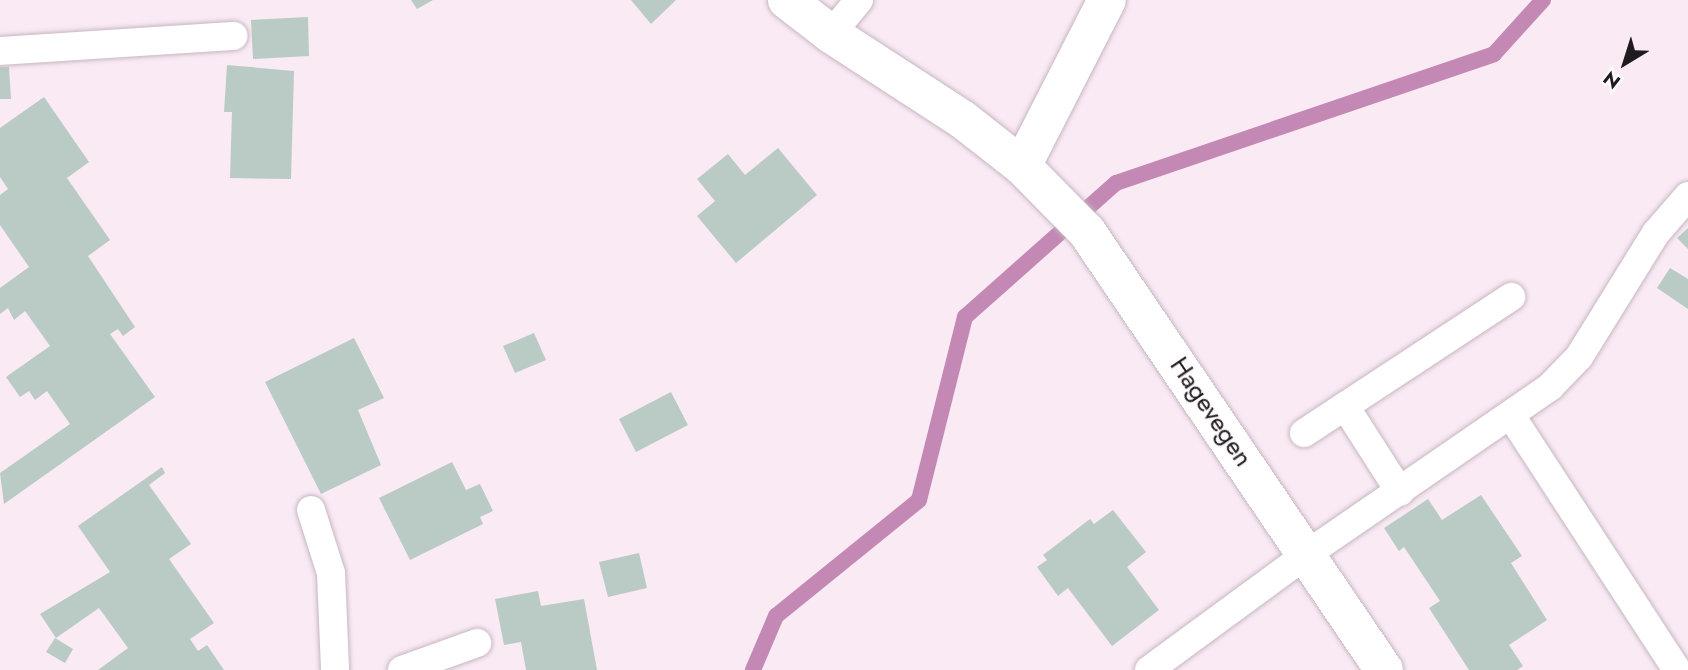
<!DOCTYPE html>
<style>
body{margin:0}
#map{position:relative;width:1688px;height:670px;overflow:hidden;background:#f9eaf4;font-family:Jost,sans-serif}
div>[style]{position:absolute}
.stream>*{height:16px;margin:-8px;padding:0 8px;transform-origin:8px;border-radius:8px;background:#c389b4}
.building>*{inset:0;background:#b9cbc4}
.roads{filter:drop-shadow(0 0 2px #c6b7c1) drop-shadow(0 0 2px #c6b7c1)}
.lane>*{height:28px;margin:-14px;padding:0 14px;transform-origin:14px;border-radius:14px;background:#fff}
.street>*{height:38px;margin:-19px;padding:0 19px;transform-origin:19px;border-radius:19px;background:#fff}
span{translate:-50% -50%;white-space:nowrap;text-align:center;line-height:1.15;-webkit-text-stroke:5px #fefbfd;paint-order:stroke}
.street-label{font-size:26px;color:#201b1e}
.north{position:absolute;left:1590px;top:28px;width:70px;height:70px;-webkit-text-stroke:5px #fefbfd;paint-order:stroke;rotate:218deg;font-size:19px;font-weight:700;line-height:28px;text-align:center;color:#201b1e}
.north::after{content:'';display:block;margin:auto;width:24px;height:32px;background:#201b1e;clip-path:polygon(50% 0,100% 100%,50% 72%,0 100%)}
</style>
<div id="map">
<div class="stream">
<i style="left:753px;top:670px;width:59px;rotate:-66.9deg"></i>
<i style="left:776px;top:616px;width:184px;rotate:-39deg"></i>
<i style="left:919px;top:500px;width:189px;rotate:-75.9deg"></i>
<i style="left:965px;top:317px;width:202px;rotate:-41.6deg"></i>
<i style="left:1116px;top:183px;width:399px;rotate:-18.8deg"></i>
<i style="left:1494px;top:54px;width:73px;rotate:-47.8deg"></i>
</div>
<div class="building">
<i style="clip-path:polygon(411px 0,433px 0,417px 9px)"></i>
<i style="clip-path:polygon(631px 0,676px 0,651px 24px)"></i>
<i style="clip-path:polygon(308px 17px,309px 56px,253px 59px,251px 20px)"></i>
<i style="clip-path:polygon(227px 65px,294px 71px,291px 179px,230px 178px,232px 112px,224px 112px)"></i>
<i style="clip-path:polygon(0 67px,9px 67px,11px 99px,0 99px)"></i>
<i style="clip-path:polygon(44px 97px,89px 162px,67px 178px,110px 240px,88px 256px,135px 327px,123px 336px,118px 329px,110px 334px,155px 397px,4px 504px,0 473px,70px 424px,47px 391px,35px 400px,29px 391px,20px 397px,6px 377px,50px 346px,25px 311px,14px 320px,8px 308px,0 314px,0 288px,29px 267px,0 225px,0 195px,8px 189px,0 177px,0 128px)"></i>
<i style="clip-path:polygon(778px 148px,817px 195px,736px 263px,697px 216px,715px 201px,697px 179px,728px 154px,745px 175px)"></i>
<i style="clip-path:polygon(1688px 228px,1688px 249px,1677px 238px)"></i>
<i style="clip-path:polygon(1670px 268px,1688px 279px,1688px 309px,1657px 288px)"></i>
<i style="clip-path:polygon(534px 333px,546px 360px,515px 373px,503px 346px)"></i>
<i style="clip-path:polygon(354px 338px,384px 398px,358px 410px,381px 465px,321px 494px,265px 382px)"></i>
<i style="clip-path:polygon(671px 392px,688px 425px,636px 452px,619px 419px)"></i>
<i style="clip-path:polygon(452px 462px,466px 490px,480px 484px,493px 511px,480px 517px,483px 524px,410px 560px,379px 498px)"></i>
<i style="clip-path:polygon(162px 467px,165px 473px,149px 485px,191px 544px,169px 559px,214px 623px,190px 639px,198px 651px,207px 645px,224px 670px,98px 670px,128px 648px,99px 608px,56px 638px,40px 614px,110px 572px,78px 526px)"></i>
<i style="clip-path:polygon(1481px 495px,1522px 556px,1511px 563px,1547px 620px,1509px 645px,1523px 666px,1517px 670px,1469px 670px,1429px 608px,1440px 601px,1404px 547px,1399px 551px,1384px 528px,1428px 499px,1442px 520px)"></i>
<i style="clip-path:polygon(1113px 510px,1146px 552px,1127px 567px,1159px 610px,1112px 646px,1068px 588px,1058px 596px,1037px 567px,1047px 560px,1043px 555px,1090px 519px,1094px 524px)"></i>
<i style="clip-path:polygon(639px 553px,647px 588px,608px 597px,599px 562px)"></i>
<i style="clip-path:polygon(538px 591px,541px 606px,584px 599px,597px 670px,526px 670px,521px 642px,504px 645px,495px 599px)"></i>
<i style="clip-path:polygon(55px 638px,73px 649px,65px 663px,46px 652px)"></i>
</div>
<div class="roads">
<div class="lane">
<i style="left:831px;top:34px;width:44px;rotate:-50.5deg"></i>
<i style="left:0;top:51px;width:234px;rotate:-3.7deg"></i>
<i style="left:1345px;top:406px;width:102px;rotate:57.4deg"></i>
<i style="left:1512px;top:417px;width:302px;rotate:56.9deg"></i>
<i style="left:1304px;top:433px;width:248px;rotate:-33.3deg"></i>
<i style="left:311px;top:510px;width:66px;rotate:72.4deg"></i>
<i style="left:331px;top:573px;width:97px;rotate:87.6deg"></i>
<i style="left:402px;top:670px;width:80px;rotate:-19.8deg"></i>
<i style="left:1149px;top:670px;width:196px;rotate:-36.3deg"></i>
<i style="left:1307px;top:554px;width:295px;rotate:-34.5deg"></i>
<i style="left:1550px;top:387px;width:42px;rotate:-46deg"></i>
<i style="left:1579px;top:357px;width:146px;rotate:-58.2deg"></i>
<i style="left:1656px;top:233px;width:49px;rotate:-49.1deg"></i>
</div>
<div class="street">
<i style="left:787px;top:0;width:56px;rotate:37.7deg"></i>
<i style="left:831px;top:34px;width:156px;rotate:33deg"></i>
<i style="left:962px;top:119px;width:76px;rotate:38.1deg"></i>
<i style="left:1022px;top:166px;width:93px;rotate:45.4deg"></i>
<i style="left:1087px;top:232px;width:529px;rotate:55.86deg"></i>
<i style="left:1022px;top:166px;width:186px;rotate:-62.9deg"></i>
</div>
</div>
<div class="street-label">
<span style="left:1211px;top:412px;rotate:56deg">Hagevegen</span>
</div>
<div class="north">N</div>
</div>
